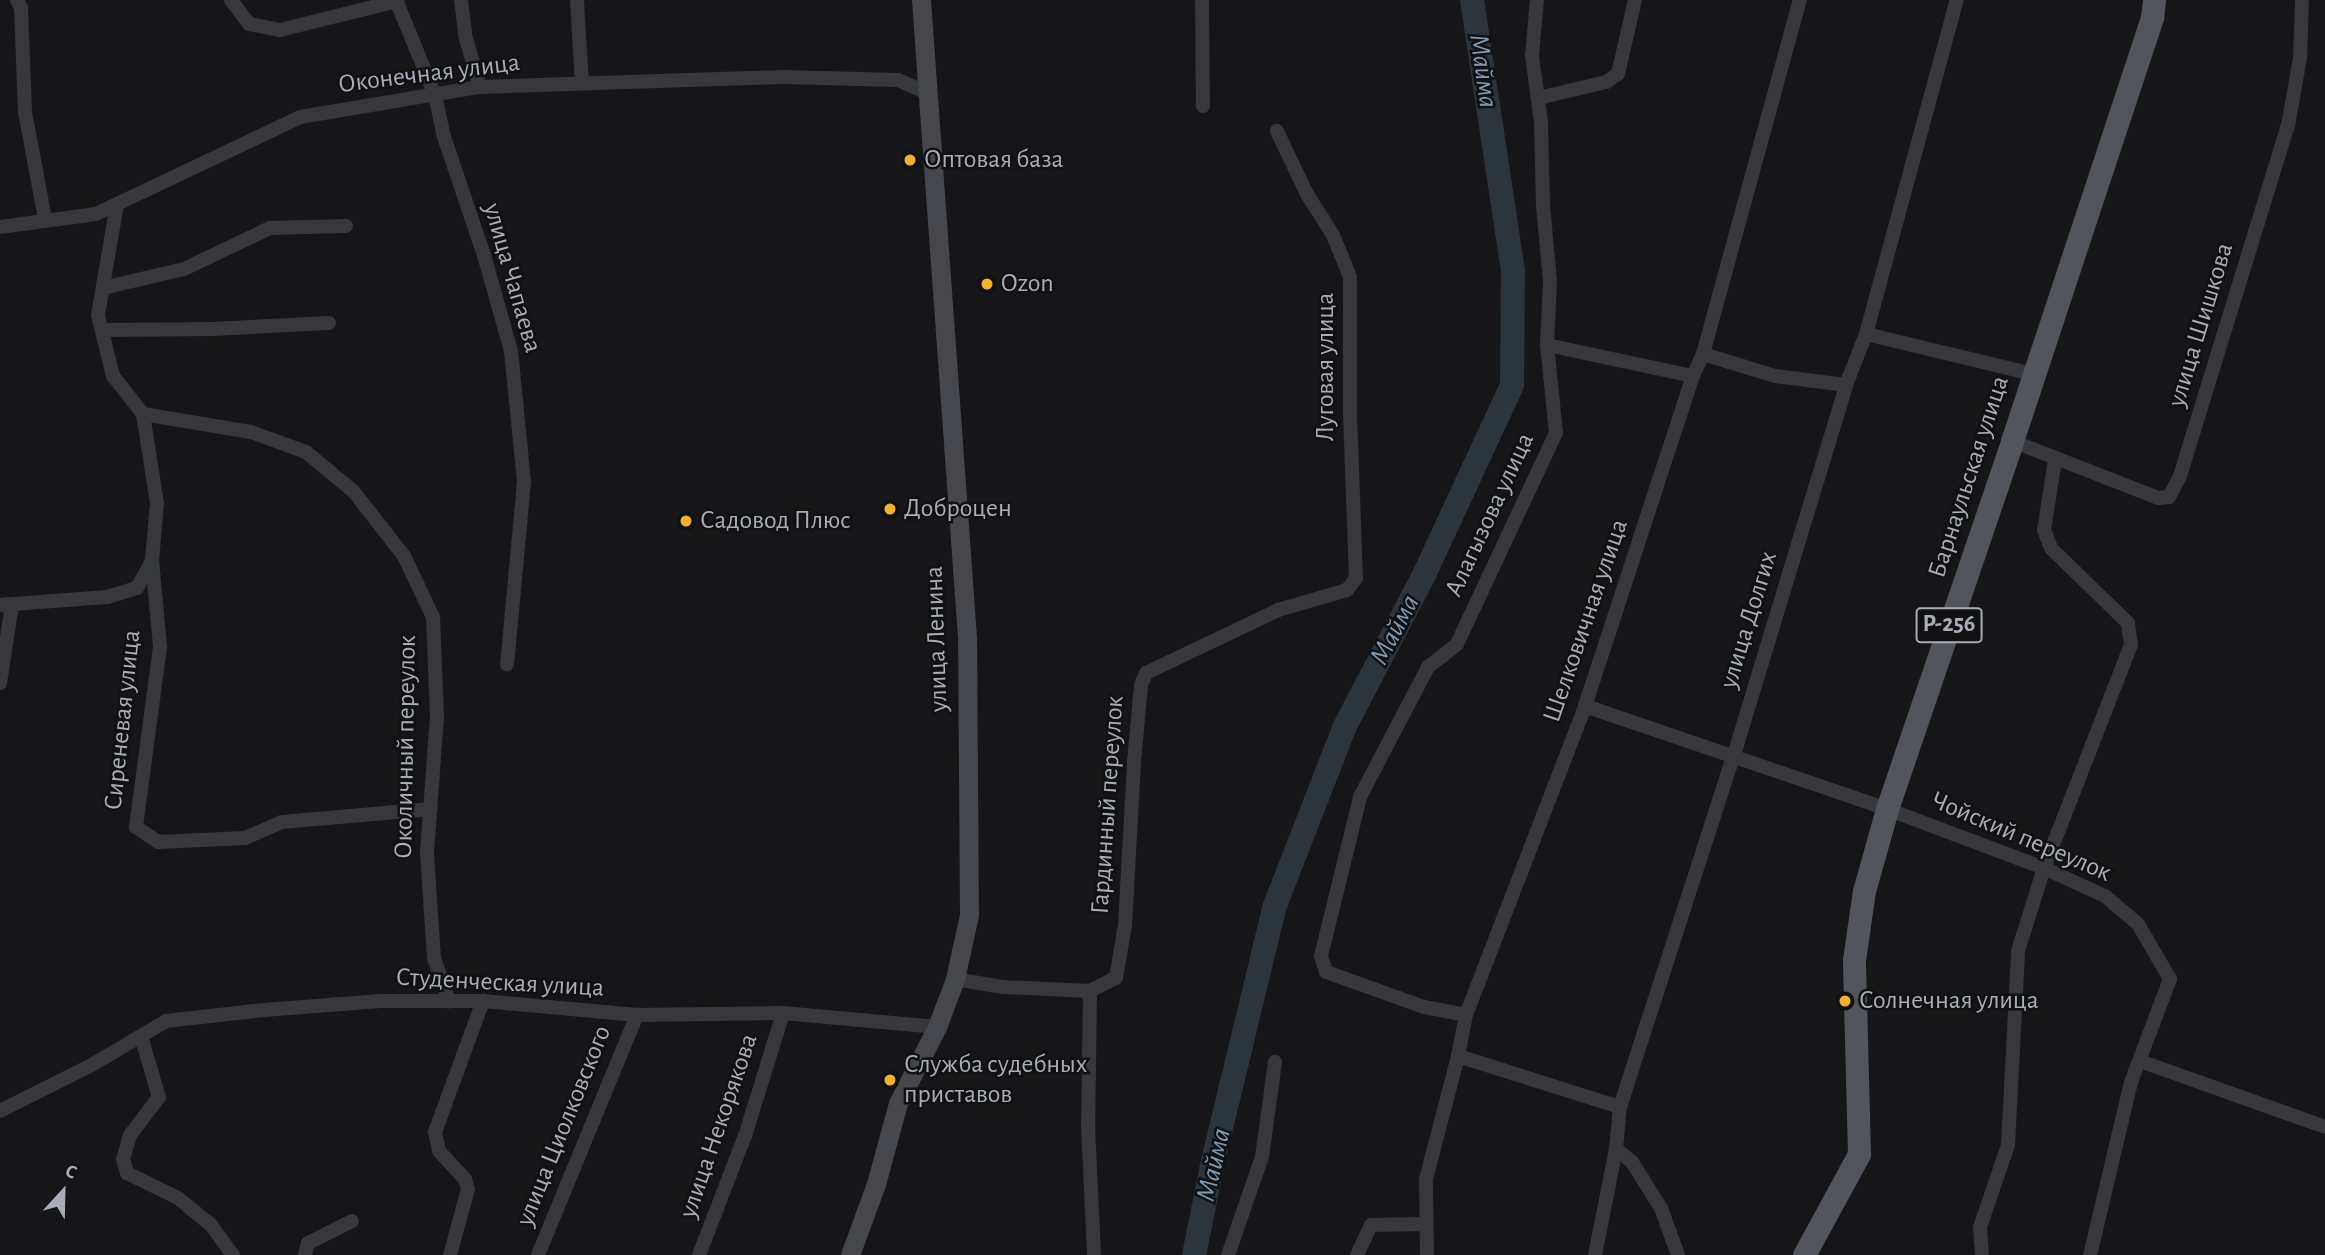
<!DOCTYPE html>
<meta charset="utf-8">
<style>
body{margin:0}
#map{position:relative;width:2325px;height:1255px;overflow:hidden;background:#161618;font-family:"Alegreya Sans",sans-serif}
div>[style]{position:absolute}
.river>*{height:24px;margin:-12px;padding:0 12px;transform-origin:12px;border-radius:12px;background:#2c353c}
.street>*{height:14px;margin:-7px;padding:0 7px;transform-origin:7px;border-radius:7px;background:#37383d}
.secondary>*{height:19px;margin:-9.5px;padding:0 9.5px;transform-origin:9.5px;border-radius:9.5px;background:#45474d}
.primary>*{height:23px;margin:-11.5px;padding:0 11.5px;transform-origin:11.5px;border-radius:11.5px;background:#53555c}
.dots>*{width:19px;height:19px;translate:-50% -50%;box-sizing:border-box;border:4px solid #111113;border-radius:50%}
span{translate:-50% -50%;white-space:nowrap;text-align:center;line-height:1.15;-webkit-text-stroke:5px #111113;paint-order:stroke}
.shield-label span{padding:2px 5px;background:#111113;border:2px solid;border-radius:5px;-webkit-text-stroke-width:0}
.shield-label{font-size:24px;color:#a8adb8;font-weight:700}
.street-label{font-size:26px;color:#a8adb8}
.poi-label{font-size:26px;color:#a8adb8}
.left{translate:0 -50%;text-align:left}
.water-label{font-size:28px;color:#7f9bb3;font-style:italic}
.north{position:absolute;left:28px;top:1157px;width:70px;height:70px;-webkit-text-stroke:5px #111113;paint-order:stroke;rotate:22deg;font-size:19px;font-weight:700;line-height:28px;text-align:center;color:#a8adb8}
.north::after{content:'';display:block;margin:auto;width:24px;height:32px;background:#a8adb8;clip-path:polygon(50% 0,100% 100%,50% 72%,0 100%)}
</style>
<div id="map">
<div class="river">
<i style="left:1194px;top:1255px;width:96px;rotate:-78.6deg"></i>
<i style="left:1213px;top:1161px;width:260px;rotate:-76.4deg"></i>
<i style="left:1274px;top:908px;width:193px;rotate:-68.7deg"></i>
<i style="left:1344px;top:728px;width:170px;rotate:-62.4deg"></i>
<i style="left:1423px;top:577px;width:212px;rotate:-65.1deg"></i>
<i style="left:1512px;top:385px;width:114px;rotate:-89.5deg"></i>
<i style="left:1513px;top:271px;width:274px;rotate:-98.6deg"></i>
</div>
<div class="street">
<i style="left:17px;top:0;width:9px;rotate:63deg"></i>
<i style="left:21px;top:8px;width:104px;rotate:87.8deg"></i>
<i style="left:25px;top:112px;width:109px;rotate:79.4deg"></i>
<i style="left:231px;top:0;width:30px;rotate:53deg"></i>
<i style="left:249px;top:24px;width:32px;rotate:11deg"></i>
<i style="left:280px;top:30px;width:121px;rotate:-13.9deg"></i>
<i style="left:396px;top:0;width:103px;rotate:67.7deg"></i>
<i style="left:435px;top:95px;width:40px;rotate:78deg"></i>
<i style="left:443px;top:134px;width:128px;rotate:71.3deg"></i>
<i style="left:484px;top:255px;width:100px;rotate:74.3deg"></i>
<i style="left:511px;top:351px;width:132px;rotate:84.3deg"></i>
<i style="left:524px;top:482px;width:183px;rotate:95.3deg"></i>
<i style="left:461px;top:0;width:35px;rotate:83deg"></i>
<i style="left:465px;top:35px;width:54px;rotate:73.9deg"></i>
<i style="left:577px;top:0;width:83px;rotate:86.6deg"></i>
<i style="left:1202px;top:0;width:106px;rotate:89.5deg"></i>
<i style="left:1538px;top:98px;width:70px;rotate:-13.2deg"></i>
<i style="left:1606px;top:82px;width:14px;rotate:-34deg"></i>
<i style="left:1618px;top:74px;width:76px;rotate:-77.1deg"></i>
<i style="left:117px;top:204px;width:113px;rotate:99.7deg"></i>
<i style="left:98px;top:315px;width:63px;rotate:76.2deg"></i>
<i style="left:113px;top:376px;width:48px;rotate:51.7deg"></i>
<i style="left:143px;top:414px;width:90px;rotate:81.1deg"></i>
<i style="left:157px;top:503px;width:57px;rotate:95deg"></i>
<i style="left:152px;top:560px;width:87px;rotate:84.7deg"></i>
<i style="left:160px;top:647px;width:182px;rotate:97.6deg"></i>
<i style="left:136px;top:827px;width:27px;rotate:34deg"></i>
<i style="left:158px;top:842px;width:87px;rotate:-2.6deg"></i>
<i style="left:245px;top:838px;width:40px;rotate:-23.4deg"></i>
<i style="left:282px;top:822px;width:149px;rotate:-5deg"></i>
<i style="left:0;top:227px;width:97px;rotate:-7.7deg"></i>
<i style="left:96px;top:214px;width:226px;rotate:-25.4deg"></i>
<i style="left:300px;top:117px;width:182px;rotate:-9.5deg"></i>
<i style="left:480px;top:87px;width:304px;rotate:-1.9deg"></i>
<i style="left:784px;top:77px;width:114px;rotate:1.5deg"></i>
<i style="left:898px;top:80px;width:32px;rotate:24deg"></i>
<i style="left:103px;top:288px;width:83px;rotate:-13.2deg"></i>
<i style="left:184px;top:269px;width:95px;rotate:-25.5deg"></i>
<i style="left:270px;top:228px;width:76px;rotate:-1.5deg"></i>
<i style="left:102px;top:330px;width:111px;rotate:-0.5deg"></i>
<i style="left:213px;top:329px;width:116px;rotate:-3deg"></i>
<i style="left:1866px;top:334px;width:171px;rotate:13.5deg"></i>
<i style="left:1547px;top:345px;width:149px;rotate:12deg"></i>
<i style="left:1703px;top:354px;width:75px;rotate:17deg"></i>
<i style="left:1775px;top:376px;width:72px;rotate:7.2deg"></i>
<i style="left:143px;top:414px;width:109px;rotate:9.5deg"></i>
<i style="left:251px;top:432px;width:59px;rotate:20deg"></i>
<i style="left:306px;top:452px;width:62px;rotate:39.8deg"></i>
<i style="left:354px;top:492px;width:81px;rotate:52deg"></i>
<i style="left:404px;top:556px;width:68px;rotate:64.6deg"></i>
<i style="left:433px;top:617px;width:99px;rotate:87.7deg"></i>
<i style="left:437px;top:716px;width:137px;rotate:94.2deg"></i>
<i style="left:427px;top:853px;width:105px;rotate:86.2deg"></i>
<i style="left:434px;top:958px;width:46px;rotate:70.8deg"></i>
<i style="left:2012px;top:441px;width:157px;rotate:21.3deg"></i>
<i style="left:2158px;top:498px;width:11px;rotate:-5deg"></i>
<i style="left:2169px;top:497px;width:24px;rotate:-62deg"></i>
<i style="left:2180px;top:476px;width:366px;rotate:-72.9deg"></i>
<i style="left:2288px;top:126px;width:69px;rotate:-80deg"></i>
<i style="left:2300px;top:58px;width:58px;rotate:-88deg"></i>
<i style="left:0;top:605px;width:107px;rotate:-4.3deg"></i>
<i style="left:107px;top:597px;width:31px;rotate:-17deg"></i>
<i style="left:137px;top:588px;width:31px;rotate:-61deg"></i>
<i style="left:0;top:683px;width:79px;rotate:-81.3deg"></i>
<i style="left:1585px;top:706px;width:319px;rotate:18.8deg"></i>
<i style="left:1887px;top:809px;width:168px;rotate:20.6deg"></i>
<i style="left:2044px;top:868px;width:67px;rotate:24.7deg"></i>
<i style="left:2105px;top:896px;width:43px;rotate:40.3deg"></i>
<i style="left:2138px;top:924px;width:64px;rotate:59.8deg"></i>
<i style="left:2170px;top:979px;width:110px;rotate:110.7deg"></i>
<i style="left:2131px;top:1082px;width:178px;rotate:103.3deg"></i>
<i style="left:955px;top:979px;width:49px;rotate:9.5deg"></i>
<i style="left:1003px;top:987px;width:87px;rotate:2.6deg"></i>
<i style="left:1090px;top:991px;width:29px;rotate:-27deg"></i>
<i style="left:1116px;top:978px;width:54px;rotate:-80.4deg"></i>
<i style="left:1125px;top:925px;width:163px;rotate:-86.8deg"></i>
<i style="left:1134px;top:762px;width:77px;rotate:-84.8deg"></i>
<i style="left:1141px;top:685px;width:13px;rotate:-67deg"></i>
<i style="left:1146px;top:673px;width:146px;rotate:-25.5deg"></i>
<i style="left:1278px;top:610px;width:72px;rotate:-16.2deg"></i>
<i style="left:1347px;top:590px;width:15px;rotate:-53deg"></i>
<i style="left:1356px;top:578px;width:167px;rotate:-92.1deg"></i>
<i style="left:1350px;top:411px;width:134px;rotate:-90deg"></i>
<i style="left:1350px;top:277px;width:45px;rotate:-112deg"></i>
<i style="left:1333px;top:235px;width:49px;rotate:-122.4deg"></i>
<i style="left:1307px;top:194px;width:70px;rotate:-115.5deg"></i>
<i style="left:1090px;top:991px;width:135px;rotate:90.8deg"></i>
<i style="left:1088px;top:1126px;width:129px;rotate:87.3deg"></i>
<i style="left:1466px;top:1015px;width:43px;rotate:-169.2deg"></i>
<i style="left:1424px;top:1007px;width:104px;rotate:-160.3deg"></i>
<i style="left:1326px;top:972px;width:17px;rotate:-107deg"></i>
<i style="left:1321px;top:956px;width:164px;rotate:-76.2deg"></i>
<i style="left:1360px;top:797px;width:147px;rotate:-62.4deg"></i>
<i style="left:1428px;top:667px;width:37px;rotate:-38deg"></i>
<i style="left:1457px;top:644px;width:233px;rotate:-64.9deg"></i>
<i style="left:1556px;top:433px;width:88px;rotate:-95.8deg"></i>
<i style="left:1547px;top:345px;width:64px;rotate:-87.3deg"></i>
<i style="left:1550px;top:281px;width:76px;rotate:-95.3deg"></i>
<i style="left:1543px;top:205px;width:83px;rotate:-91.4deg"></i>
<i style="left:1541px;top:122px;width:68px;rotate:-97.7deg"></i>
<i style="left:1532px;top:55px;width:55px;rotate:-84.8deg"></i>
<i style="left:141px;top:1036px;width:64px;rotate:73.6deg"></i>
<i style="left:159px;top:1097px;width:48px;rotate:127.3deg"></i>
<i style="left:130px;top:1135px;width:25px;rotate:106deg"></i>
<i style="left:123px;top:1159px;width:15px;rotate:74deg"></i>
<i style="left:127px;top:1173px;width:57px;rotate:26.1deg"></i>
<i style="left:178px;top:1198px;width:43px;rotate:39.3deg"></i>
<i style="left:211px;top:1225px;width:37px;rotate:54deg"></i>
<i style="left:1458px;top:1056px;width:170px;rotate:17.5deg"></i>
<i style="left:2140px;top:1061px;width:196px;rotate:19.6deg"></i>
<i style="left:0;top:1111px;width:101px;rotate:-26.6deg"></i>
<i style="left:90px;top:1066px;width:88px;rotate:-30.6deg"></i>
<i style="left:166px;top:1021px;width:99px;rotate:-6.4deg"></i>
<i style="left:264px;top:1010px;width:117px;rotate:-4.4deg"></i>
<i style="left:381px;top:1001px;width:102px"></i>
<i style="left:483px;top:1001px;width:155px;rotate:5.2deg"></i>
<i style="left:637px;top:1015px;width:146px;rotate:-0.8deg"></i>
<i style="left:783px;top:1013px;width:155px;rotate:5.2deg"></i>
<i style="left:1616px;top:1149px;width:21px;rotate:39deg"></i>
<i style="left:1632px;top:1162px;width:54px;rotate:57.8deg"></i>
<i style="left:1661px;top:1208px;width:50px;rotate:70.1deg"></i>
<i style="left:305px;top:1255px;width:12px;rotate:-76deg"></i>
<i style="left:308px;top:1243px;width:49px;rotate:-26.6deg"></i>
<i style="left:450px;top:1255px;width:68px;rotate:-74.7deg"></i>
<i style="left:468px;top:1189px;width:10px;rotate:-107deg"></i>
<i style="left:465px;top:1179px;width:38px;rotate:-133deg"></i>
<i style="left:439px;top:1151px;width:19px;rotate:-102deg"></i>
<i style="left:435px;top:1132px;width:140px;rotate:-69.9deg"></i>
<i style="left:538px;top:1255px;width:260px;rotate:-67.6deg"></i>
<i style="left:699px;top:1255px;width:128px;rotate:-68.9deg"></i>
<i style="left:745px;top:1136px;width:129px;rotate:-72.8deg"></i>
<i style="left:1228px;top:1255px;width:104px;rotate:-70.9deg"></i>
<i style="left:1262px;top:1157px;width:96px;rotate:-82.2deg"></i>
<i style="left:1357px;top:1255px;width:33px;rotate:-65deg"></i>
<i style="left:1371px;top:1225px;width:54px;rotate:-1.1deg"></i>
<i style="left:1427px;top:1255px;width:76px;rotate:-90.8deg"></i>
<i style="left:1426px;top:1179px;width:127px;rotate:-75.4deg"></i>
<i style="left:1458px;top:1056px;width:42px;rotate:-79deg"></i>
<i style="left:1466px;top:1015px;width:331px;rotate:-68.9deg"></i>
<i style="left:1585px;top:706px;width:347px;rotate:-71.9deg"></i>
<i style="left:1693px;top:376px;width:24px;rotate:-66deg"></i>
<i style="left:1703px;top:354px;width:367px;rotate:-74.7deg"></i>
<i style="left:1595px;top:1255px;width:108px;rotate:-78.8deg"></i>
<i style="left:1616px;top:1149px;width:42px;rotate:-84.6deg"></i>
<i style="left:1620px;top:1107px;width:367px;rotate:-72.1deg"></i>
<i style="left:1733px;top:758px;width:390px;rotate:-73.1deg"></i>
<i style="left:1846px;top:385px;width:55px;rotate:-68.6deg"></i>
<i style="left:1866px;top:334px;width:346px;rotate:-74.8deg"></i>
<i style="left:1982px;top:1255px;width:28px;rotate:-94deg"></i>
<i style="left:1980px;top:1227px;width:87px;rotate:-71.1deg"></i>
<i style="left:2008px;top:1145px;width:194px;rotate:-87deg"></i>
<i style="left:2018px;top:951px;width:87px;rotate:-72.6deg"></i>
<i style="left:2044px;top:868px;width:239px;rotate:-68.7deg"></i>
<i style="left:2131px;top:645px;width:22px;rotate:-98deg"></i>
<i style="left:2128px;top:623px;width:107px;rotate:-135.8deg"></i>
<i style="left:2051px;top:548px;width:19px;rotate:-111deg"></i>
<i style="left:2044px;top:530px;width:71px;rotate:-81.1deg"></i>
</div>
<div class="secondary">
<i style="left:850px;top:1255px;width:76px;rotate:-69.9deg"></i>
<i style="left:876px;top:1184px;width:84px;rotate:-74.8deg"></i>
<i style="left:898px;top:1103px;width:85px;rotate:-62.8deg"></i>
<i style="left:937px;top:1027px;width:51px;rotate:-69.4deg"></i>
<i style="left:955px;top:979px;width:66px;rotate:-77.7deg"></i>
<i style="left:969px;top:915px;width:278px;rotate:-90.4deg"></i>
<i style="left:967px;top:637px;width:639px;rotate:-94.13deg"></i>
</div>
<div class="primary">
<i style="left:1804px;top:1255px;width:115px;rotate:-61.4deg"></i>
<i style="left:1859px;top:1154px;width:194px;rotate:-91.5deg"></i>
<i style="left:1854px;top:960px;width:70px;rotate:-81.8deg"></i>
<i style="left:1864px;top:891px;width:85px;rotate:-74.3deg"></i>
<i style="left:1887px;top:809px;width:389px;rotate:-71.2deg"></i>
<i style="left:2012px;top:441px;width:447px;rotate:-71.7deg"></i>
<i style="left:2152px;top:17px;width:17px;rotate:-83deg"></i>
</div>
<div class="dots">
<i style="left:910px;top:160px;background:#f2b134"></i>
<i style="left:987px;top:284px;background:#f2b134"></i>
<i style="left:890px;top:509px;background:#f2b134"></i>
<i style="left:686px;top:521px;background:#f2b134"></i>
<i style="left:1845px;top:1001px;background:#f2b134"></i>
<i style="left:890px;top:1080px;background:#f2b134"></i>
</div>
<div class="shield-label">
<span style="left:1949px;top:625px">Р-256</span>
</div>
<div class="street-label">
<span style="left:429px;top:74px;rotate:-7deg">Оконечная улица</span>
<span style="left:512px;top:278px;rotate:74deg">улица Чапаева</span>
<span style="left:2201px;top:325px;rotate:-73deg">улица Шишкова</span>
<span style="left:1326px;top:367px;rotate:-90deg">Луговая улица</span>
<span style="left:1969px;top:477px;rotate:-72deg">Барнаульская улица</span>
<span style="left:1490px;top:515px;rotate:-65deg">Алагызова улица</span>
<span style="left:1749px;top:620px;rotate:-73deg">улица Долгих</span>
<span style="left:1586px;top:621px;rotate:-71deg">Шелковичная улица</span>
<span style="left:937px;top:639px;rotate:-92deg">улица Ленина</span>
<span style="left:123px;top:720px;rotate:-84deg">Сиреневая улица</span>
<span style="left:406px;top:747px;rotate:-89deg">Околичный переулок</span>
<span style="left:1108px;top:805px;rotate:-86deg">Гардинный переулок</span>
<span style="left:2021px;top:837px;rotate:23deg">Чойский переулок</span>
<span style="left:500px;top:983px;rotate:3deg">Студенческая улица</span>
<span style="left:564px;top:1126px;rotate:-68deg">улица Циолковского</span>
<span style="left:719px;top:1126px;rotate:-71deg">улица Некорякова</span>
</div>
<div class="poi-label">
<span class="left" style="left:924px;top:160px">Оптовая база</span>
<span class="left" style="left:1001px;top:284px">Ozon</span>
<span class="left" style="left:904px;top:509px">Доброцен</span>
<span class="left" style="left:700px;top:521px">Садовод Плюс</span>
<span class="left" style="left:1859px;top:1001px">Солнечная улица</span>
<span class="left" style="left:904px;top:1080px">Служба судебных<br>приставов</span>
</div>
<div class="water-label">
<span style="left:1483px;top:71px;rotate:82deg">Майма</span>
<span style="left:1395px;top:630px;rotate:-62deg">Майма</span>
<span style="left:1214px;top:1165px;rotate:-77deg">Майма</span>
</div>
<div class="north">С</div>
</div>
